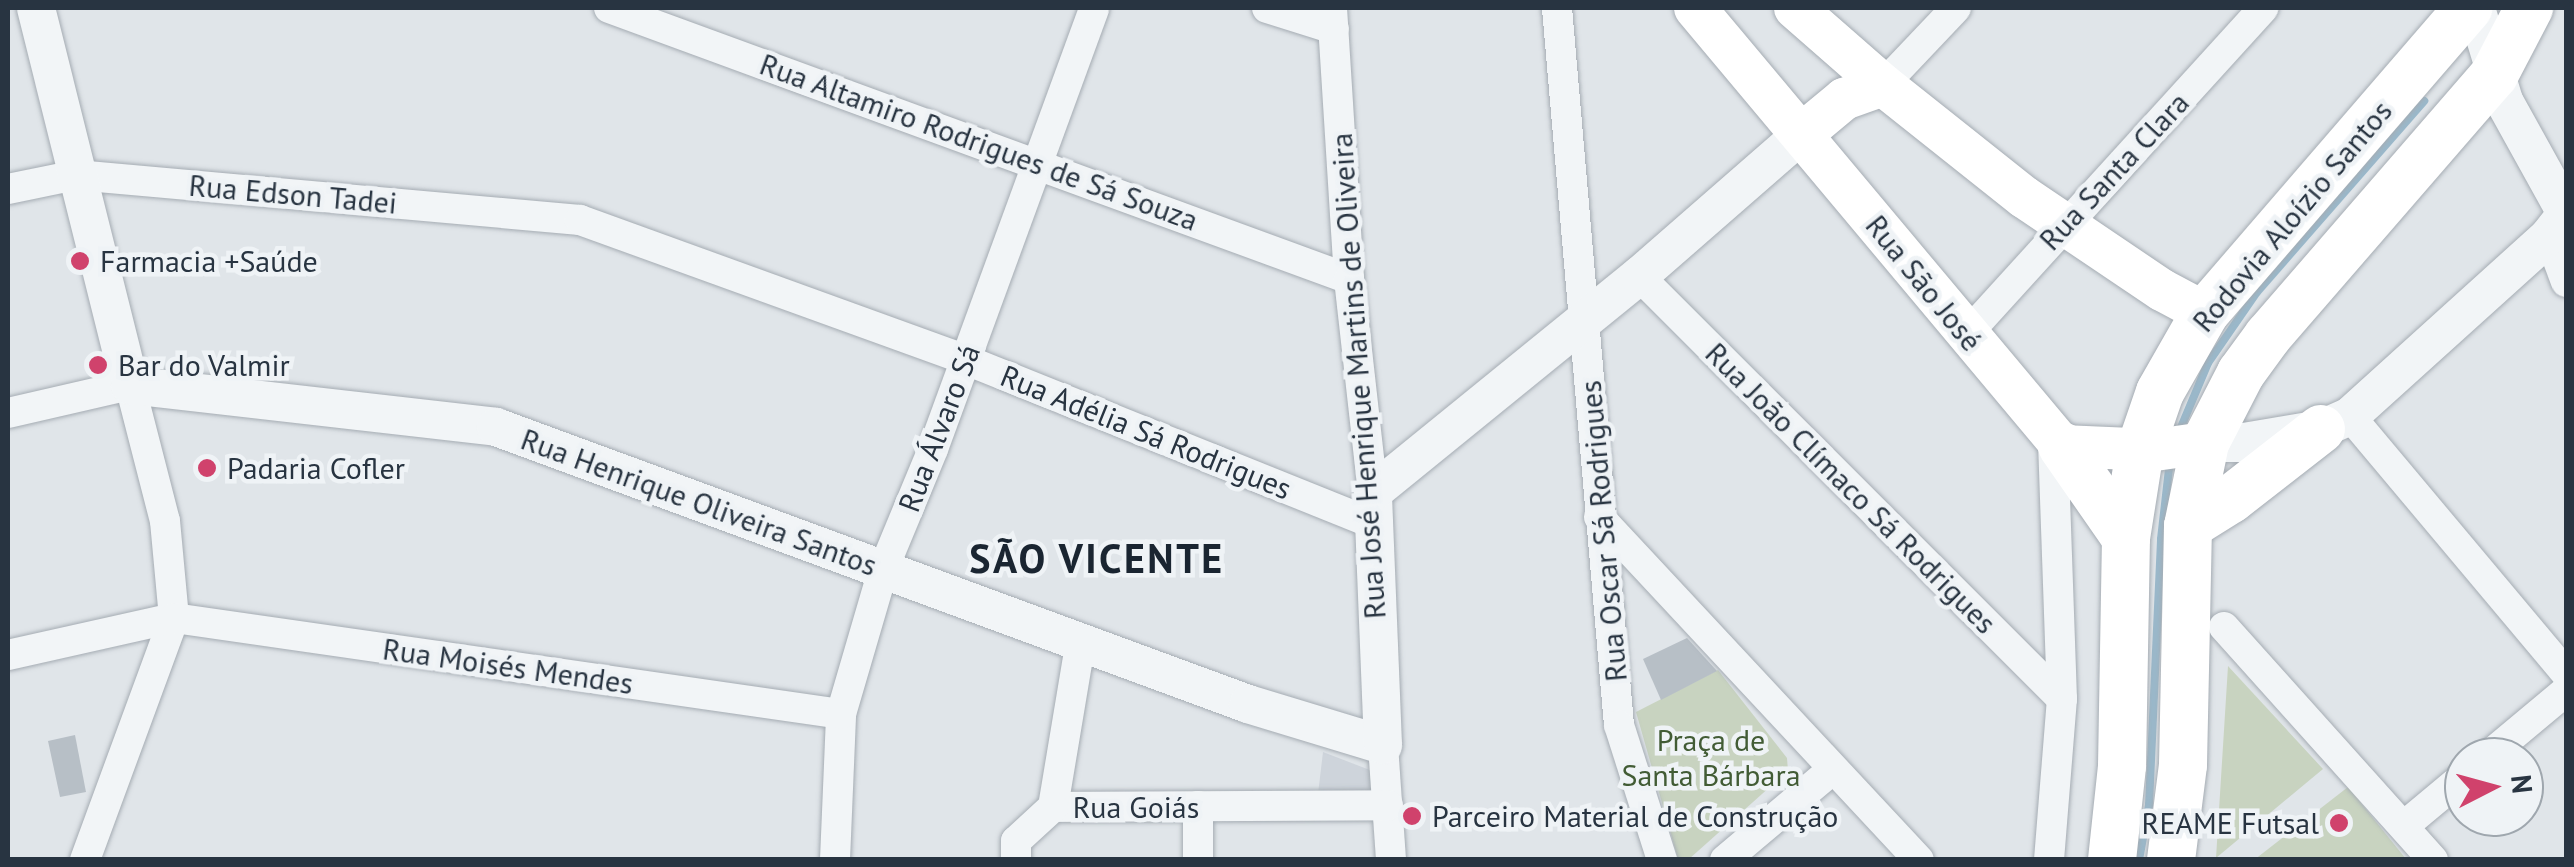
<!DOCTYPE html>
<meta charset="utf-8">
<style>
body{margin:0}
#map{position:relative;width:2574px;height:867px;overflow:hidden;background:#e0e5e9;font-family:"PT Sans",sans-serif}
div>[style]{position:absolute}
.built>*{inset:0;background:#ced4db}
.green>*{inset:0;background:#c8d3c0}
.stream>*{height:8px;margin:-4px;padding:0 4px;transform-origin:4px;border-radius:4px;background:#9ab8ca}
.building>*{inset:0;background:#b7bfc6}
.roads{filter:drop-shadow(0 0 2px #a5acb3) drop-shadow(0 0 2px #a5acb3)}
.minor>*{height:30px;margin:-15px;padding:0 15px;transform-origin:15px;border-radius:15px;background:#f2f5f7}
.tertiary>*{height:38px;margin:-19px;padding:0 19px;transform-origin:19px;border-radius:19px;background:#f2f5f7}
.secondary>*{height:42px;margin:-21px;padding:0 21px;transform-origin:21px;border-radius:21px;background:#fff}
.primary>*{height:48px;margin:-24px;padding:0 24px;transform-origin:24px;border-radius:24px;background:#fff}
.dots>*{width:28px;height:28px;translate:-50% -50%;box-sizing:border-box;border:5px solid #eff3f6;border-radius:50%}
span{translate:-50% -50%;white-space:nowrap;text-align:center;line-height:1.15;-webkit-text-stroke:9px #eff3f6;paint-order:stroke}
.street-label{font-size:30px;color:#283441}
.poi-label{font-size:30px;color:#283441}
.left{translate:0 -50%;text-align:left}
.right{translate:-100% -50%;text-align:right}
.park-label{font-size:30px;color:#425c35}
.district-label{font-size:40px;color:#1a2531;font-weight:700;letter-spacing:2.5px}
.frame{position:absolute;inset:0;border:10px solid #283441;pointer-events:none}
.north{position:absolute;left:2444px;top:737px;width:100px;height:100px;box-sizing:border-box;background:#eff3f6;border:2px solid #9fa7ae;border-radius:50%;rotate:84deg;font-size:28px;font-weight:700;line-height:40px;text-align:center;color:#283441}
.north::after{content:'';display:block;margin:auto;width:35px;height:45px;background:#d0426c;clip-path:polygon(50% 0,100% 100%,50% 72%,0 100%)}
</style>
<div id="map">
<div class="built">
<i style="clip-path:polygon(1323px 752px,1375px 772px,1374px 792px,1318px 794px)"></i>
</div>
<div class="green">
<i style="clip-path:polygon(2228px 666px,2323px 769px,2216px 858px)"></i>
<i style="clip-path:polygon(1718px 670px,1787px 758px,1788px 771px,1689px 859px,1678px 859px,1636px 712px)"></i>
<i style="clip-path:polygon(2348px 787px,2406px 859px,2254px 860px)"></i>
</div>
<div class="stream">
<i style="left:2179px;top:432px;width:75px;rotate:-67.2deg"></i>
<i style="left:2208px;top:363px;width:86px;rotate:-55.4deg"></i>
<i style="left:2257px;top:292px;width:254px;rotate:-48.8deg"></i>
<i style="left:2139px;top:860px;width:56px;rotate:-79.7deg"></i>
<i style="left:2149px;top:805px;width:266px;rotate:-87.4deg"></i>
<i style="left:2161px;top:539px;width:80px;rotate:-83.5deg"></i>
</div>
<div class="building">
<i style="clip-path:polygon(1687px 638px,1717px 671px,1661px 700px,1643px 659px)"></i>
<i style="clip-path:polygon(75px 735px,86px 792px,60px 797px,48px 741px)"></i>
</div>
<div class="roads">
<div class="minor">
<i style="left:609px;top:8px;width:788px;rotate:20.11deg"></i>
<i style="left:1267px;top:8px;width:70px;rotate:17.4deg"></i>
<i style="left:1332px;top:8px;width:272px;rotate:86.4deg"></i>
<i style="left:1349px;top:279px;width:214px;rotate:83.6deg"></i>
<i style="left:1557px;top:8px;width:720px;rotate:85.06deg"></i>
<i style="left:1619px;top:725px;width:142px;rotate:72.3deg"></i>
<i style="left:1883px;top:85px;width:106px;rotate:-46.5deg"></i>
<i style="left:8px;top:189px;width:69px;rotate:-11.6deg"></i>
<i style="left:76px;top:175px;width:506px;rotate:5.1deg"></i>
<i style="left:580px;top:220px;width:411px;rotate:19.9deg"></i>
<i style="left:966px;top:360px;width:439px;rotate:21.9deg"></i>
<i style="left:2549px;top:236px;width:49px;rotate:69.7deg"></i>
<i style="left:1639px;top:276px;width:598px;rotate:45deg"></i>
<i style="left:1966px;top:335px;width:442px;rotate:-47.7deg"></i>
<i style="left:8px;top:413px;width:125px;rotate:-12.9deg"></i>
<i style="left:130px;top:385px;width:140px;rotate:75.6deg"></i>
<i style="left:165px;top:521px;width:97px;rotate:84.7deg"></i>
<i style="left:174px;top:618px;width:258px;rotate:110.2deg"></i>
<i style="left:2350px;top:416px;width:336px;rotate:50deg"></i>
<i style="left:1599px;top:517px;width:469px;rotate:47deg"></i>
<i style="left:2224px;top:627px;width:313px;rotate:48.1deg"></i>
<i style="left:8px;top:655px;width:170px;rotate:-12.6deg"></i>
<i style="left:174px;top:618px;width:674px;rotate:8.19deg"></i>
<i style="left:1383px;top:745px;width:115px;rotate:86deg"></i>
<i style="left:2487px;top:757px;width:103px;rotate:-39.9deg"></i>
<i style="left:1053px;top:807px;width:335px;rotate:-0.3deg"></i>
<i style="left:1053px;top:807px;width:169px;rotate:-80.5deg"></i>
<i style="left:2404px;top:826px;width:78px;rotate:-39.8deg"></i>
<i style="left:835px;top:860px;width:146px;rotate:-87.6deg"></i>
<i style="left:841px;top:714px;width:150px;rotate:-73.7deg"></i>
<i style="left:883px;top:570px;width:131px;rotate:-67.5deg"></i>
<i style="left:933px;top:449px;width:469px;rotate:-69.9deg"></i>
<i style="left:1016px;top:860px;width:19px;rotate:-90deg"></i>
<i style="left:1016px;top:841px;width:50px;rotate:-42.6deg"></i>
<i style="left:1198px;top:860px;width:54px;rotate:-90deg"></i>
<i style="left:1725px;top:860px;width:141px;rotate:-40.1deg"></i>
<i style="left:2049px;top:860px;width:162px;rotate:-85.4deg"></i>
<i style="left:2062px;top:699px;width:261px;rotate:-92deg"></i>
</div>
<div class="tertiary">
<i style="left:36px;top:8px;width:389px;rotate:76deg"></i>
<i style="left:130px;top:385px;width:368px;rotate:6.5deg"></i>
<i style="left:496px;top:427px;width:801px;rotate:20.22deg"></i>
<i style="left:1248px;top:704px;width:141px;rotate:16.9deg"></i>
<i style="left:1383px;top:745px;width:253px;rotate:-92.3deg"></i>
<i style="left:1373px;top:492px;width:343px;rotate:-39.1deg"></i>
<i style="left:1639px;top:276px;width:216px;rotate:-41.1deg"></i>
<i style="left:2476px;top:8px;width:97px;rotate:73.2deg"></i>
<i style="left:2504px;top:101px;width:128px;rotate:61deg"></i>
<i style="left:2205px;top:443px;width:33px"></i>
<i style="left:2238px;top:443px;width:84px;rotate:-9.6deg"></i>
<i style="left:2321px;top:429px;width:32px;rotate:-24deg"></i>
<i style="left:2350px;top:416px;width:268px;rotate:-42.1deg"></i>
<i style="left:2549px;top:236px;width:28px;rotate:-52deg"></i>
</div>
<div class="secondary">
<i style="left:1695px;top:8px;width:571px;rotate:50.04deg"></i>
<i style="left:2062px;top:446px;width:93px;rotate:2.5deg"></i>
<i style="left:2155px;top:450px;width:50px;rotate:-8deg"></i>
<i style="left:1795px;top:8px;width:117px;rotate:41.2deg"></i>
<i style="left:1883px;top:85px;width:180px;rotate:38.5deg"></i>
<i style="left:2024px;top:197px;width:166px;rotate:34deg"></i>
<i style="left:2162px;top:290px;width:49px;rotate:28.1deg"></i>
<i style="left:1802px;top:134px;width:55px;rotate:-39.8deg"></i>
<i style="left:1844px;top:99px;width:41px;rotate:-19.7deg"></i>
</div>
<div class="primary">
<i style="left:2062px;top:446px;width:112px;rotate:55.2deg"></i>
<i style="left:2188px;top:526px;width:51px;rotate:-32.1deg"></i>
<i style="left:2231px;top:499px;width:114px;rotate:-37.9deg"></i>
<i style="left:2112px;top:860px;width:95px;rotate:-83.9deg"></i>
<i style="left:2122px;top:766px;width:228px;rotate:-89deg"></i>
<i style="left:2126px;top:538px;width:89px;rotate:-81deg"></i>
<i style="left:2140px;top:450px;width:61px;rotate:-71deg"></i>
<i style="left:2160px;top:392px;width:91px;rotate:-60.3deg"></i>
<i style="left:2205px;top:313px;width:403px;rotate:-49.2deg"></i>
<i style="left:2171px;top:860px;width:96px;rotate:-82.8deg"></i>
<i style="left:2183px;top:765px;width:239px;rotate:-88.8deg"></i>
<i style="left:2188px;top:526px;width:85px;rotate:-78.4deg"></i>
<i style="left:2205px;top:443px;width:79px;rotate:-62.8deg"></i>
<i style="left:2241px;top:373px;width:46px;rotate:-53.9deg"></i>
<i style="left:2268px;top:336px;width:345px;rotate:-49.1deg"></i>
<i style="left:2494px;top:75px;width:76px;rotate:-62.4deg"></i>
</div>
</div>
<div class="dots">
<i style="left:80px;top:261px;background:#d0426c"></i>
<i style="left:98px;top:365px;background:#d0426c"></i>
<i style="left:207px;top:468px;background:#d0426c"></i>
<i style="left:1412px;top:816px;background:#d0426c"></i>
<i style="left:2339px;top:823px;background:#d0426c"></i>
</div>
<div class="street-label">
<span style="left:979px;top:142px;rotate:20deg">Rua Altamiro Rodrigues de Sá Souza</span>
<span style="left:2114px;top:171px;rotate:-47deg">Rua Santa Clara</span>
<span style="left:293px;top:194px;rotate:5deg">Rua Edson Tadei</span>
<span style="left:2292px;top:216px;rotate:-50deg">Rodovia Aloízio Santos</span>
<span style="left:1924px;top:283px;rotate:51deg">Rua São José</span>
<span style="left:1358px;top:376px;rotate:-94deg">Rua José Henrique Martins de Oliveira</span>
<span style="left:939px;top:428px;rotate:-69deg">Rua Álvaro Sá</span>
<span style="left:1146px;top:432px;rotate:22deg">Rua Adélia Sá Rodrigues</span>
<span style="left:1851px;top:488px;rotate:45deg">Rua João Clímaco Sá Rodrigues</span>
<span style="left:699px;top:502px;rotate:20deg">Rua Henrique Oliveira Santos</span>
<span style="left:1603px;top:531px;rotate:-95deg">Rua Oscar Sá Rodrigues</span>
<span style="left:508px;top:666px;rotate:8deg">Rua Moisés Mendes</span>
<span style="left:1136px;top:807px">Rua Goiás</span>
</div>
<div class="poi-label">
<span class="left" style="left:100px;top:261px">Farmacia +Saúde</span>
<span class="left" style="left:118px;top:365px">Bar do Valmir</span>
<span class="left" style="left:227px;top:468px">Padaria Cofler</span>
<span class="left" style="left:1432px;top:816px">Parceiro Material de Construção</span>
<span class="right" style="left:2319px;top:823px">REAME Futsal</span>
</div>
<div class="park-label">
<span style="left:1711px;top:757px">Praça de<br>Santa Bárbara</span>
</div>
<div class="district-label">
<span style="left:1097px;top:558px">SÃO VICENTE</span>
</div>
<div class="frame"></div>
<div class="north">N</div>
</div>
